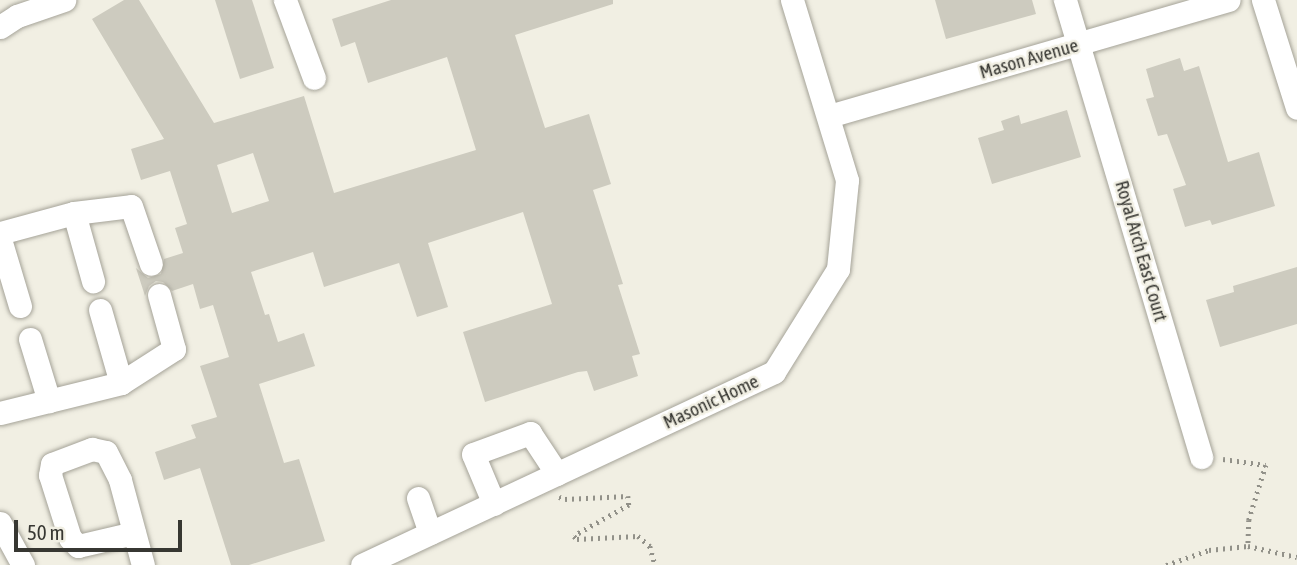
<!DOCTYPE html>
<style>
body{margin:0}
#map{position:relative;width:1297px;height:565px;overflow:hidden;background:#f1efe3;font-family:"Asap Condensed",sans-serif}
div>[style]{position:absolute}
.building>*{inset:0;background:#cdcbbf}
.path>*{height:4.5px;margin-top:-2.25px;transform-origin:0;background:repeating-linear-gradient(90deg,#929189 0 2px,transparent 0 7px)}
.roads{filter:drop-shadow(0 0 2px #a5a398) drop-shadow(0 0 2px #a5a398)}
.minor>*{height:23px;margin:-11.5px;padding:0 11.5px;transform-origin:11.5px;border-radius:11.5px;background:#fff}
span{translate:-50% -50%;white-space:nowrap;text-align:center;line-height:1.15;-webkit-text-stroke:5px #f1efe3;paint-order:stroke}
.street-label{font-size:19px;color:#373732}
.scale{position:absolute;left:14px;top:520px;width:168px;height:32px;box-sizing:border-box;border:4px solid #373732;border-top:0;padding-left:9px;font-size:21px;line-height:24px;white-space:nowrap;color:#373732;-webkit-text-stroke:5px #f1efe3;paint-order:stroke}
</style>
<div id="map">
<div class="building">
<i style="clip-path:polygon(evenodd,124px 0,139px 0,214px 123px,304px 96px,334px 193px,476px 150px,447px 57px,368px 83px,355px 42px,341px 47px,332px 19px,391px 0,613px 0,613px 4px,515px 35px,545px 128px,589px 114px,611px 184px,593px 190px,623px 284px,618px 285px,640px 354px,632px 356px,638px 376px,594px 391px,587px 371px,578px 372px,485px 402px,463px 332px,552px 304px,523px 212px,428px 243px,448px 307px,417px 317px,399px 263px,324px 287px,313px 252px,251px 272px,265px 315px,269px 314px,278px 342px,304px 333px,315px 366px,259px 384px,284px 463px,299px 459px,325px 541px,249px 565px,231px 565px,200px 468px,164px 480px,155px 452px,196px 438px,191px 425px,217px 417px,200px 366px,229px 357px,213px 305px,200px 309px,193px 284px,172px 291px,163px 282px,156px 281px,149px 286px,145px 296px,136px 268px,148px 278px,161px 274px,164px 259px,183px 253px,175px 228px,187px 224px,170px 171px,141px 180px,131px 149px,164px 139px,92px 19px,124px 0,253px 153px,269px 201px,232px 213px,217px 165px,253px 153px)"></i>
<i style="clip-path:polygon(215px 0,252px 0,274px 68px,240px 79px)"></i>
<i style="clip-path:polygon(935px 0,1032px 0,1036px 14px,946px 39px)"></i>
<i style="clip-path:polygon(1180px 58px,1184px 71px,1199px 66px,1228px 162px,1259px 152px,1275px 206px,1212px 225px,1210px 220px,1185px 227px,1173px 189px,1186px 185px,1167px 134px,1158px 136px,1146px 99px,1154px 97px,1146px 69px)"></i>
<i style="clip-path:polygon(1067px 110px,1081px 157px,992px 184px,978px 138px,1004px 130px,1001px 121px,1019px 115px,1021px 124px)"></i>
<i style="clip-path:polygon(1297px 267px,1297px 324px,1220px 347px,1206px 300px,1234px 292px,1233px 286px)"></i>
</div>
<div class="path">
<i style="left:1223px;top:459px;width:43px;rotate:7.9deg"></i>
<i style="left:1266px;top:465px;width:58px;rotate:107.2deg"></i>
<i style="left:1249px;top:520px;width:26px;rotate:92deg"></i>
<i style="left:559px;top:497px;width:6px;rotate:18deg"></i>
<i style="left:565px;top:499px;width:63px;rotate:-2.7deg"></i>
<i style="left:628px;top:496px;width:9px;rotate:84deg"></i>
<i style="left:629px;top:505px;width:63px;rotate:150.6deg"></i>
<i style="left:574px;top:536px;width:4px;rotate:45deg"></i>
<i style="left:577px;top:539px;width:61px;rotate:-2.8deg"></i>
<i style="left:638px;top:536px;width:16px;rotate:40deg"></i>
<i style="left:650px;top:546px;width:20px;rotate:75deg"></i>
<i style="left:1166px;top:565px;width:46px;rotate:-19.2deg"></i>
<i style="left:1209px;top:550px;width:39px;rotate:-6deg"></i>
<i style="left:1248px;top:546px;width:50px;rotate:12.7deg"></i>
</div>
<div class="roads">
<div class="minor">
<i style="left:285px;top:0;width:83px;rotate:69.6deg"></i>
<i style="left:1065px;top:0;width:477px;rotate:73.4deg"></i>
<i style="left:1263px;top:0;width:113px;rotate:72.5deg"></i>
<i style="left:0;top:27px;width:20px;rotate:-33deg"></i>
<i style="left:17px;top:16px;width:50px;rotate:-18.8deg"></i>
<i style="left:829px;top:116px;width:416px;rotate:-16.2deg"></i>
<i style="left:74px;top:213px;width:57px;rotate:-7deg"></i>
<i style="left:131px;top:206px;width:61px;rotate:71deg"></i>
<i style="left:0;top:233px;width:77px;rotate:-15.1deg"></i>
<i style="left:74px;top:213px;width:71px;rotate:74.4deg"></i>
<i style="left:0;top:239px;width:70px;rotate:73.4deg"></i>
<i style="left:30px;top:339px;width:65px;rotate:73deg"></i>
<i style="left:121px;top:383px;width:63px;rotate:-32.7deg"></i>
<i style="left:174px;top:349px;width:56px;rotate:-105.5deg"></i>
<i style="left:0;top:413px;width:125px;rotate:-13.9deg"></i>
<i style="left:121px;top:383px;width:76px;rotate:-106deg"></i>
<i style="left:418px;top:498px;width:37px;rotate:71deg"></i>
<i style="left:494px;top:504px;width:54px;rotate:-112.8deg"></i>
<i style="left:473px;top:454px;width:61px;rotate:-20.2deg"></i>
<i style="left:530px;top:433px;width:49px;rotate:56.6deg"></i>
<i style="left:0;top:523px;width:48px;rotate:61.3deg"></i>
<i style="left:134px;top:533px;width:57px;rotate:166.9deg"></i>
<i style="left:78px;top:546px;width:11px;rotate:-135deg"></i>
<i style="left:70px;top:538px;width:66px;rotate:-107.6deg"></i>
<i style="left:50px;top:475px;width:11px;rotate:-80deg"></i>
<i style="left:52px;top:464px;width:43px;rotate:-20.6deg"></i>
<i style="left:92px;top:449px;width:14px;rotate:12deg"></i>
<i style="left:106px;top:452px;width:31px;rotate:63deg"></i>
<i style="left:120px;top:480px;width:88px;rotate:74.9deg"></i>
<i style="left:362px;top:565px;width:455px;rotate:-25.1deg"></i>
<i style="left:774px;top:372px;width:121px;rotate:-58.1deg"></i>
<i style="left:838px;top:269px;width:89px;rotate:-84.2deg"></i>
<i style="left:847px;top:180px;width:188px;rotate:-107deg"></i>
</div>
</div>
<div class="street-label">
<span style="left:1029px;top:59px;rotate:-16deg">Mason Avenue</span>
<span style="left:1141px;top:251px;rotate:74deg">Royal Arch East Court</span>
<span style="left:711px;top:402px;rotate:-25deg">Masonic Home</span>
</div>
<div class="scale">50 m</div>
</div>
